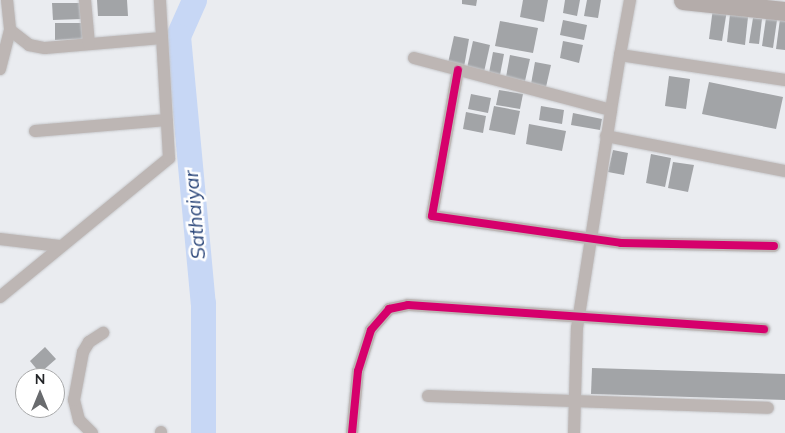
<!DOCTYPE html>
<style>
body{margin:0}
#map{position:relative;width:785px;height:433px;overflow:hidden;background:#eaecf0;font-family:Mulish,sans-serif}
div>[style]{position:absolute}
.river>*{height:25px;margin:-12.5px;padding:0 12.5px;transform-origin:12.5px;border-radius:12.5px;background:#c7d7f5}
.building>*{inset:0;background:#a2a4a7}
.roads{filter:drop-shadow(0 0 1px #c7c8cb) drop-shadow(0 0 1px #c7c8cb)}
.street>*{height:12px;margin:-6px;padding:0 6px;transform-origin:6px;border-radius:6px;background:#bdb6b4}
.secondary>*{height:19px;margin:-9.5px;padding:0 9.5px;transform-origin:9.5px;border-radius:9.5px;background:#b4acaa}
.cycleway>*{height:8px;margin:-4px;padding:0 4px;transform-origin:4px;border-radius:4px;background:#d6006c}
span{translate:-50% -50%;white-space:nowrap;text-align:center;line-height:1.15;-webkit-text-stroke:5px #fff;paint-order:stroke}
.water-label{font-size:20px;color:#2d487b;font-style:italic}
.north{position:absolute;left:15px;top:368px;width:50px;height:50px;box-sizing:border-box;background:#fff;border:1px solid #a7a8a9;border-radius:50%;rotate:0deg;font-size:14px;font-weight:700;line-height:20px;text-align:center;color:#232528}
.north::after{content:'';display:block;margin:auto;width:18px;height:22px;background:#696b6e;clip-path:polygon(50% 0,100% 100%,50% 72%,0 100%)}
</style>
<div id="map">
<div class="river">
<i style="left:194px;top:0;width:39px;rotate:114deg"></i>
<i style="left:178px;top:36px;width:268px;rotate:84.7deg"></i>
<i style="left:203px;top:303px;width:130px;rotate:90deg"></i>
</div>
<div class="building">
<i style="clip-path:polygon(97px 0,127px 0,128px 16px,98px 16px)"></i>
<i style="clip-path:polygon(462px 0,477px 0,476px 6px,462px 4px)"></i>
<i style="clip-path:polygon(523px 0,548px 0,544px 22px,520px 17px)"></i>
<i style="clip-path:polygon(565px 0,580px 0,577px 16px,563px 13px)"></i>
<i style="clip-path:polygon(587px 0,601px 0,598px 18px,584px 16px)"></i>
<i style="clip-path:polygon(52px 3px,81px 3px,82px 19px,53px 20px)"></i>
<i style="clip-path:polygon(713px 8px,727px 10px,722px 41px,709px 39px)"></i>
<i style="clip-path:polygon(730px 14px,748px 17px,745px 45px,727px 42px)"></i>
<i style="clip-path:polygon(753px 18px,762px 19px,759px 44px,749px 43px)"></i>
<i style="clip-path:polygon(766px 18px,777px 20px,773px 48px,762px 46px)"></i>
<i style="clip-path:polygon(780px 19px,785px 19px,785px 50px,776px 49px)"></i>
<i style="clip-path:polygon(563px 20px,587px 25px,584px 40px,560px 35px)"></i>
<i style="clip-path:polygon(500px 21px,538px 28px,533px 53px,495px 46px)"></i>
<i style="clip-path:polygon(55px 23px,83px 23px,83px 39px,55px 40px)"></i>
<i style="clip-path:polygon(454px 36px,469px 39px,464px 67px,448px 63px)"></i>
<i style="clip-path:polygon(473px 41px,490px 45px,484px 72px,467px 68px)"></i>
<i style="clip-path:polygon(563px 41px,583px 45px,579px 63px,560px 58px)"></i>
<i style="clip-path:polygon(493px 52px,504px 54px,500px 75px,489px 73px)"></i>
<i style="clip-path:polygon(510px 55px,530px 59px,525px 81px,506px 77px)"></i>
<i style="clip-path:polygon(535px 62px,551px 65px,546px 87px,531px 84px)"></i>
<i style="clip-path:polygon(669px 76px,690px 79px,686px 109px,665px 106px)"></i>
<i style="clip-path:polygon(709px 82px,783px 97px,776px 129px,702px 114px)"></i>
<i style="clip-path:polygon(499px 90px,523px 94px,520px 109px,496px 105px)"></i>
<i style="clip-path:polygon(471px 94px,491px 98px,488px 113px,468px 109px)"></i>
<i style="clip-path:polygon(494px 106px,520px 111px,515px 135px,489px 130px)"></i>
<i style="clip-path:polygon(541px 106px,564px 110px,562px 124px,539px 120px)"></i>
<i style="clip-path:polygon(466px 112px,486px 116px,483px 133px,463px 129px)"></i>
<i style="clip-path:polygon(573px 113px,602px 119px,600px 130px,571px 125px)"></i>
<i style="clip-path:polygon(529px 124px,566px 131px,562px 151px,526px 144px)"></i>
<i style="clip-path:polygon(613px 150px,628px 153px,624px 175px,608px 172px)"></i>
<i style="clip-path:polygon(651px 154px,671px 158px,665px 187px,646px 183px)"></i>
<i style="clip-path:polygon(673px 162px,694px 165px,688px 192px,668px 188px)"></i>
<i style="clip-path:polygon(45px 347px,56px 359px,40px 373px,30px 361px)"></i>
<i style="clip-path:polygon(592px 368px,785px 374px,785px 400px,591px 394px)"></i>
<i style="clip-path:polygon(55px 384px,61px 391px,55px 396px)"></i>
</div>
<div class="roads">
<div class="street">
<i style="left:7px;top:0;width:30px;rotate:84deg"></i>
<i style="left:10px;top:30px;width:24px;rotate:38deg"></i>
<i style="left:29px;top:45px;width:16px;rotate:11deg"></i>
<i style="left:45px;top:48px;width:117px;rotate:-4.9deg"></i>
<i style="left:85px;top:0;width:44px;rotate:84.8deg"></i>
<i style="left:620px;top:55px;width:56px;rotate:-79.7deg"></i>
<i style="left:414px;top:58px;width:204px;rotate:14.8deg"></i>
<i style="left:611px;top:110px;width:56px;rotate:-80.7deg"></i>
<i style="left:620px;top:55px;width:167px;rotate:8.6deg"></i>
<i style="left:0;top:69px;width:40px;rotate:-75.6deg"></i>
<i style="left:458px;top:70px;width:148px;rotate:100.1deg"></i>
<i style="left:432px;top:216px;width:191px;rotate:8.1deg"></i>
<i style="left:621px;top:243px;width:153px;rotate:1.1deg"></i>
<i style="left:35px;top:131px;width:132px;rotate:-4.8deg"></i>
<i style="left:606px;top:136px;width:182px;rotate:11.1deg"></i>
<i style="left:0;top:239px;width:60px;rotate:6.7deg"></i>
<i style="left:0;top:297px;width:219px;rotate:-39.4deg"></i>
<i style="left:169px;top:158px;width:158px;rotate:-93.3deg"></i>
<i style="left:428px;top:396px;width:340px;rotate:2deg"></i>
<i style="left:92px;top:433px;width:18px;rotate:-135deg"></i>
<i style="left:79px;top:420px;width:21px;rotate:-104deg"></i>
<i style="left:74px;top:400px;width:49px;rotate:-79.4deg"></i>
<i style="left:83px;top:352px;width:12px;rotate:-59deg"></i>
<i style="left:89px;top:342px;width:17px;rotate:-33deg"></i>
<i style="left:161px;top:433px;width:1px;rotate:-90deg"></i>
<i style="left:352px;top:433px;width:62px;rotate:-84.5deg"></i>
<i style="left:358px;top:371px;width:43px;rotate:-72.4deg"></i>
<i style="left:371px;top:330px;width:28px;rotate:-49deg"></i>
<i style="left:389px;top:309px;width:19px;rotate:-12deg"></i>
<i style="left:408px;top:305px;width:357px;rotate:3.9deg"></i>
<i style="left:574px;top:433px;width:105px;rotate:-88.4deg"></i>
<i style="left:577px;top:328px;width:221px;rotate:-81.1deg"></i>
</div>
<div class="secondary">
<i style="left:683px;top:0;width:103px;rotate:6.2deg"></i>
</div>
</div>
<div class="cycleway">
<i style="left:458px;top:70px;width:148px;rotate:100.1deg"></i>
<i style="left:432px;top:216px;width:191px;rotate:8.1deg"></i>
<i style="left:621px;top:243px;width:153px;rotate:1.1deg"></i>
<i style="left:352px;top:433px;width:62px;rotate:-84.5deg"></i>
<i style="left:358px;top:371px;width:43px;rotate:-72.4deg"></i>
<i style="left:371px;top:330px;width:28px;rotate:-49deg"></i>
<i style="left:389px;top:309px;width:19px;rotate:-12deg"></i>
<i style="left:408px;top:305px;width:357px;rotate:3.9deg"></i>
</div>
<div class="water-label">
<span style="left:194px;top:215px;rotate:-95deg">Sathaiyar</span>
</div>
<div class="north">N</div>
</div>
